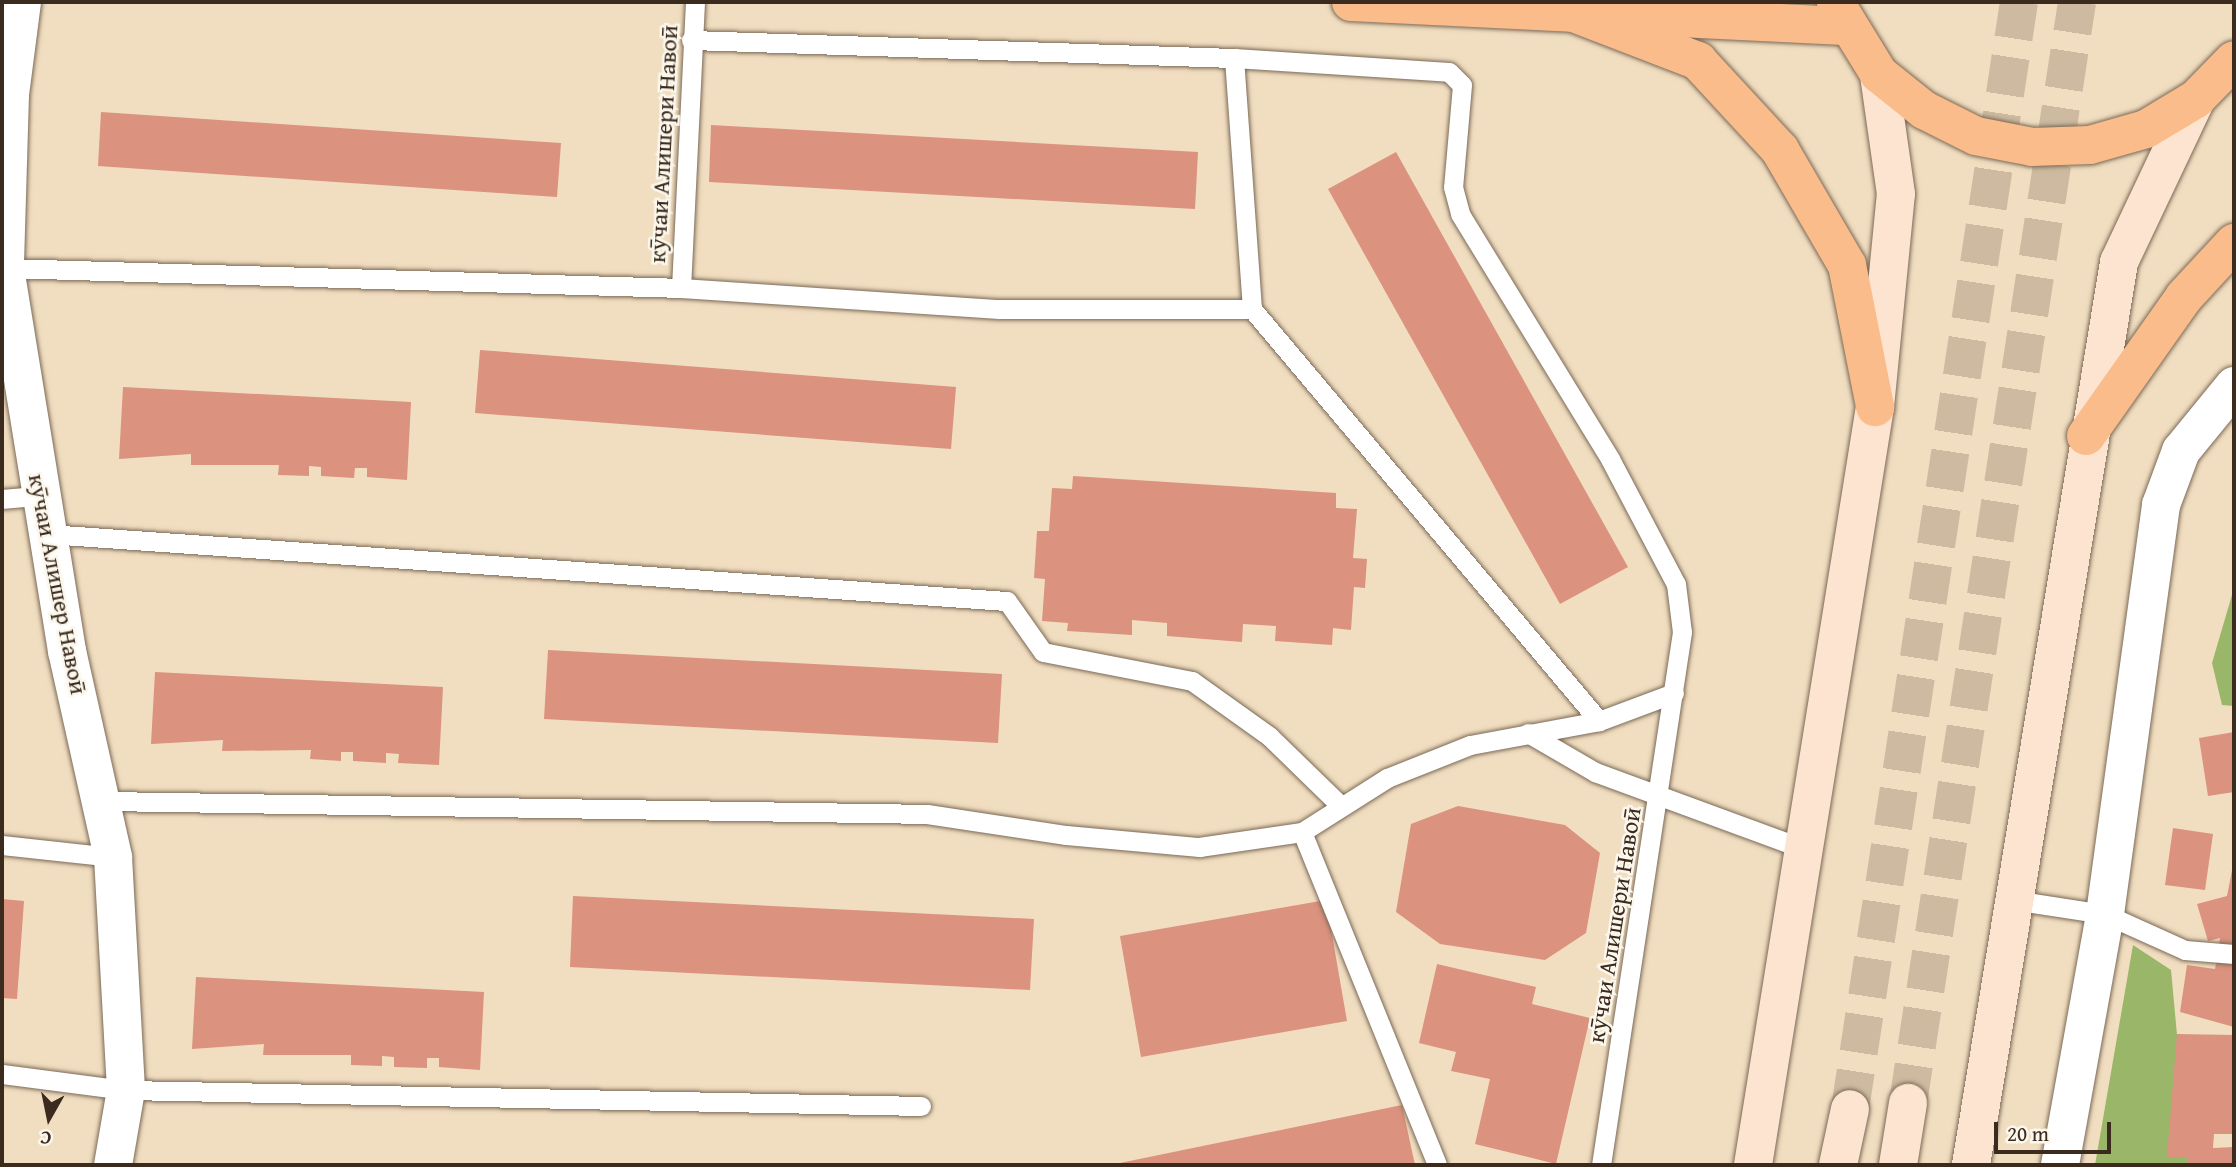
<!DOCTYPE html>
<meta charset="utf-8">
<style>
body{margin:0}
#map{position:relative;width:2236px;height:1167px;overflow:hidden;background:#f1dec0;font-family:"Gentium Book Plus",serif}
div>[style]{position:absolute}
.forest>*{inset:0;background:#9ab668}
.building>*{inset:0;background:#db927e}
.secondary-tunnel>*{height:38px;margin-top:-19px;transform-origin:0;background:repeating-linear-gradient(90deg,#cdbaa0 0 38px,transparent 0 57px)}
.roads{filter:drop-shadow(0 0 2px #7b6957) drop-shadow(0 0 2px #7b6957)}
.service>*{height:19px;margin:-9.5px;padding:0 9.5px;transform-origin:9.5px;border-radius:9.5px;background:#fff}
.minor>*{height:38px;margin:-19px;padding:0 19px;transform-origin:19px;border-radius:19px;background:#fff}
.tertiary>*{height:38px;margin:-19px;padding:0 19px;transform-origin:19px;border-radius:19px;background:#fff}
.secondary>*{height:38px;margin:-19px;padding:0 19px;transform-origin:19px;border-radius:19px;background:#fde4d0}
.primary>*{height:38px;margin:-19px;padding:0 19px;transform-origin:19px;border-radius:19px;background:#f9bc8a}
span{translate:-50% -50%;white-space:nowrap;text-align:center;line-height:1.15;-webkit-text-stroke:5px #fbf7ec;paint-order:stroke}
.street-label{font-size:24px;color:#3b2a1e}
.frame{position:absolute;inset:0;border:4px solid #3b2a1e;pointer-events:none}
.north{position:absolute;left:14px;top:1083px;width:70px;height:70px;-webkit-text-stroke:5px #fbf7ec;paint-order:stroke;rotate:189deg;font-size:19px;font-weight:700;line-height:28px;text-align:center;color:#3b2a1e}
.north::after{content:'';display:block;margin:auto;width:24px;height:32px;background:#3b2a1e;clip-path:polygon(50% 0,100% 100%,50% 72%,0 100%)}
.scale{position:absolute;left:1994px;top:1122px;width:117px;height:32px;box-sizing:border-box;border:4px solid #3b2a1e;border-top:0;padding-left:9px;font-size:21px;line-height:24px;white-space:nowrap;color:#3b2a1e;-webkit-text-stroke:5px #fbf7ec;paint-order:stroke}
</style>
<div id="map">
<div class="forest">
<i style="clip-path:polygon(2234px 588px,2234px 706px,2222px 705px,2212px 663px)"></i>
<i style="clip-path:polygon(2133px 945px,2171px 970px,2189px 1165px,2095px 1165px)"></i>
</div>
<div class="building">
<i style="clip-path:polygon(101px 112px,561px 143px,557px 197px,98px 166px)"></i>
<i style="clip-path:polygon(711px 125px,1198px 152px,1195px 209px,709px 182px)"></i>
<i style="clip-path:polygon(1396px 152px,1628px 567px,1560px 604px,1328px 189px)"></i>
<i style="clip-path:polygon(480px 350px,956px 387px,951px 449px,475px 413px)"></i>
<i style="clip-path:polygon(123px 387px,411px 402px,407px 480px,367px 477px,367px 468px,355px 468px,354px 478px,321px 476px,321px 467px,309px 466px,309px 476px,278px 475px,279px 465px,191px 465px,191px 454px,119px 459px)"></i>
<i style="clip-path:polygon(1073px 476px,1336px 493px,1336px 508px,1357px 509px,1353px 558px,1367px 559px,1365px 588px,1354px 587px,1351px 630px,1333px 628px,1332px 645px,1275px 641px,1276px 626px,1243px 624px,1242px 642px,1167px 636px,1167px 623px,1132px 620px,1132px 635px,1067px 631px,1068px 623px,1042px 621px,1045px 579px,1034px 578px,1037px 531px,1049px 531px,1052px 488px,1072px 489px)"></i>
<i style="clip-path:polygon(548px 650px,1002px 674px,998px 743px,544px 719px)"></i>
<i style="clip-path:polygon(155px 672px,443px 687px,439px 765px,398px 763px,399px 754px,386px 753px,386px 763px,353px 761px,353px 752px,341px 752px,341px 761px,310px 759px,311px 750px,222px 751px,223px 740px,151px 744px)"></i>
<i style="clip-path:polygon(2234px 732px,2234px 792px,2208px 796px,2199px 738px)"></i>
<i style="clip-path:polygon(1458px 806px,1565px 825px,1600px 853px,1586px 933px,1545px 960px,1440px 944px,1396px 912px,1411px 824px)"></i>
<i style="clip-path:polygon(2173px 828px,2213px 834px,2205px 890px,2165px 885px)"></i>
<i style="clip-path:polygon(2234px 860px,2234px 1027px,2180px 1012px,2187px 965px,2215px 969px,2220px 938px,2208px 941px,2197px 904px,2227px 896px)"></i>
<i style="clip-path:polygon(573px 896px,1034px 919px,1030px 990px,570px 967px)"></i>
<i style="clip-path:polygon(2px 899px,24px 901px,17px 999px,2px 998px)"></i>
<i style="clip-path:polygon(1326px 900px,1347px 1021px,1141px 1057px,1120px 936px)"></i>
<i style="clip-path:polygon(1437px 964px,1536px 987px,1532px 1004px,1590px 1018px,1556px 1164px,1475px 1144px,1490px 1079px,1451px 1071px,1456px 1052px,1419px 1043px)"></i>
<i style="clip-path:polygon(196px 977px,484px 992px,480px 1070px,439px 1067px,439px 1058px,427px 1058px,427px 1068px,394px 1067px,394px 1057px,382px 1056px,382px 1066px,351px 1065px,351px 1055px,263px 1055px,264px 1044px,192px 1049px)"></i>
<i style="clip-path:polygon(2177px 1034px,2234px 1035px,2234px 1134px,2214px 1134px,2213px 1148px,2234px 1147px,2234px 1165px,2188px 1165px,2187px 1158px,2167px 1157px)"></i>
<i style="clip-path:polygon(1402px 1105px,1415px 1165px,1115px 1165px,1115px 1164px)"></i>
</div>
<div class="secondary-tunnel">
<i style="left:1908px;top:1103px;width:1114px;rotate:-81.27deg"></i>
<i style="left:1850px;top:1109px;width:1120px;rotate:-81.32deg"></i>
</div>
<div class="roads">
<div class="service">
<i style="left:691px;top:40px;width:543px;rotate:1.9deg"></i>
<i style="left:1234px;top:58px;width:215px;rotate:3.7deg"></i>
<i style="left:1449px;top:72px;width:18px;rotate:45deg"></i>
<i style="left:1462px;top:85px;width:102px;rotate:95deg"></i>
<i style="left:1453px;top:187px;width:28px;rotate:75deg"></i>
<i style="left:1460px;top:214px;width:287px;rotate:58.5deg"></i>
<i style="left:1610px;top:459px;width:141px;rotate:62.2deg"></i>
<i style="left:1676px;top:584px;width:48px;rotate:82.9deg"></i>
<i style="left:1682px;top:632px;width:539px;rotate:98.64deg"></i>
<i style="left:1234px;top:58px;width:252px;rotate:85.9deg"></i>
<i style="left:1252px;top:309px;width:539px;rotate:49.89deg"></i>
<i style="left:5px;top:268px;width:676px;rotate:1.69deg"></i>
<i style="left:681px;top:288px;width:319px;rotate:3.8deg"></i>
<i style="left:999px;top:309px;width:253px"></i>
<i style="left:681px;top:288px;width:286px;rotate:-87.2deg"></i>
<i style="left:2px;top:499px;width:38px;rotate:-5deg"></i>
<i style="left:48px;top:534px;width:961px;rotate:4deg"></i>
<i style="left:1007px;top:601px;width:62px;rotate:54.8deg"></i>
<i style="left:1043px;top:652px;width:152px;rotate:11deg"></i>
<i style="left:1192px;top:681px;width:95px;rotate:35.5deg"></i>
<i style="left:1269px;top:736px;width:98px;rotate:44.2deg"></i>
<i style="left:1528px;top:733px;width:78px;rotate:30.2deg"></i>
<i style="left:1595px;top:772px;width:223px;rotate:20.2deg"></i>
<i style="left:104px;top:801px;width:823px;rotate:0.9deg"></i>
<i style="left:927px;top:814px;width:141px;rotate:8.6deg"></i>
<i style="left:1066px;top:835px;width:134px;rotate:5.2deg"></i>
<i style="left:1199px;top:847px;width:104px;rotate:-8.3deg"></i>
<i style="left:1302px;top:832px;width:101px;rotate:-32.4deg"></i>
<i style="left:1387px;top:778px;width:89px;rotate:-21.7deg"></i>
<i style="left:1470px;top:745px;width:131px;rotate:-10.5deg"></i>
<i style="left:1599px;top:721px;width:80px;rotate:-20.5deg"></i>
<i style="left:1302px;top:832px;width:359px;rotate:67.9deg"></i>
<i style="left:2px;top:845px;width:112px;rotate:6.2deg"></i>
<i style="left:2013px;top:900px;width:93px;rotate:8.7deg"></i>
<i style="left:2105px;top:914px;width:88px;rotate:24.2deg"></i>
<i style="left:2185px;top:950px;width:49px;rotate:4.7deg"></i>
<i style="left:2px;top:1074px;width:125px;rotate:7.4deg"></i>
<i style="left:126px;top:1090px;width:795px;rotate:1.15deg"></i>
</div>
<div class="minor">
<i style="left:2060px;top:1165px;width:255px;rotate:-79.8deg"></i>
<i style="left:2105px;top:914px;width:413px;rotate:-82.2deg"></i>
<i style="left:2161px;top:505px;width:58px;rotate:-69.7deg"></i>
<i style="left:2181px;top:451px;width:84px;rotate:-50.8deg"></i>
</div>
<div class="tertiary">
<i style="left:22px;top:2px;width:94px;rotate:97.4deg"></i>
<i style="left:10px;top:95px;width:173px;rotate:91.7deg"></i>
<i style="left:5px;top:268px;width:388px;rotate:80.8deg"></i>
<i style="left:67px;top:651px;width:211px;rotate:77.4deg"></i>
<i style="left:113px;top:857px;width:233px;rotate:86.8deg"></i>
<i style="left:126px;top:1090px;width:76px;rotate:99.8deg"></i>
</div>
<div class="secondary">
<i style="left:1753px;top:1165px;width:768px;rotate:-80.86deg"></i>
<i style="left:1875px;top:407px;width:214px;rotate:-84.4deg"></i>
<i style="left:1896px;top:194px;width:121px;rotate:-98.1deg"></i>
<i style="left:1838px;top:1165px;width:57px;rotate:-77.9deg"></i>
<i style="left:1898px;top:1165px;width:63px;rotate:-80.8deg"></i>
<i style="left:1971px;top:1165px;width:915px;rotate:-80.69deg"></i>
<i style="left:2119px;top:262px;width:180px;rotate:-64.7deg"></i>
</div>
<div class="primary">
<i style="left:1351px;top:2px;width:495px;rotate:2.8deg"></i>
<i style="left:1836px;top:4px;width:82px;rotate:58.4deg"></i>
<i style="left:1879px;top:74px;width:58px;rotate:38.7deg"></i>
<i style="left:1924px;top:110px;width:58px;rotate:26.6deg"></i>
<i style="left:1976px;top:136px;width:57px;rotate:11.1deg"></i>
<i style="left:2032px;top:147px;width:58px;rotate:-2deg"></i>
<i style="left:2090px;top:145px;width:58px;rotate:-15.9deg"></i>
<i style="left:2146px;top:129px;width:58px;rotate:-31deg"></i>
<i style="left:2196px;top:99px;width:54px;rotate:-45.7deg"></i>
<i style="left:1566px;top:10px;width:142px;rotate:21.1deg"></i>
<i style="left:1698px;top:61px;width:121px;rotate:47.3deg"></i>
<i style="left:1780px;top:150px;width:133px;rotate:59.8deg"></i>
<i style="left:1847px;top:265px;width:145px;rotate:78.8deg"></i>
<i style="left:2086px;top:436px;width:170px;rotate:-54.8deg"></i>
<i style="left:2184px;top:297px;width:74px;rotate:-47.2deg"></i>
</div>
</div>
<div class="street-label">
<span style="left:663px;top:144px;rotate:-87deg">кӯчаи Алишери Навоӣ</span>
<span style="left:58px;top:584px;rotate:79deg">кӯчаи Алишер Навоӣ</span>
<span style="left:1614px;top:925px;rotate:-81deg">кӯчаи Алишери Навоӣ</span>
</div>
<div class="frame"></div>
<div class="north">С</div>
<div class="scale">20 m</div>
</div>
